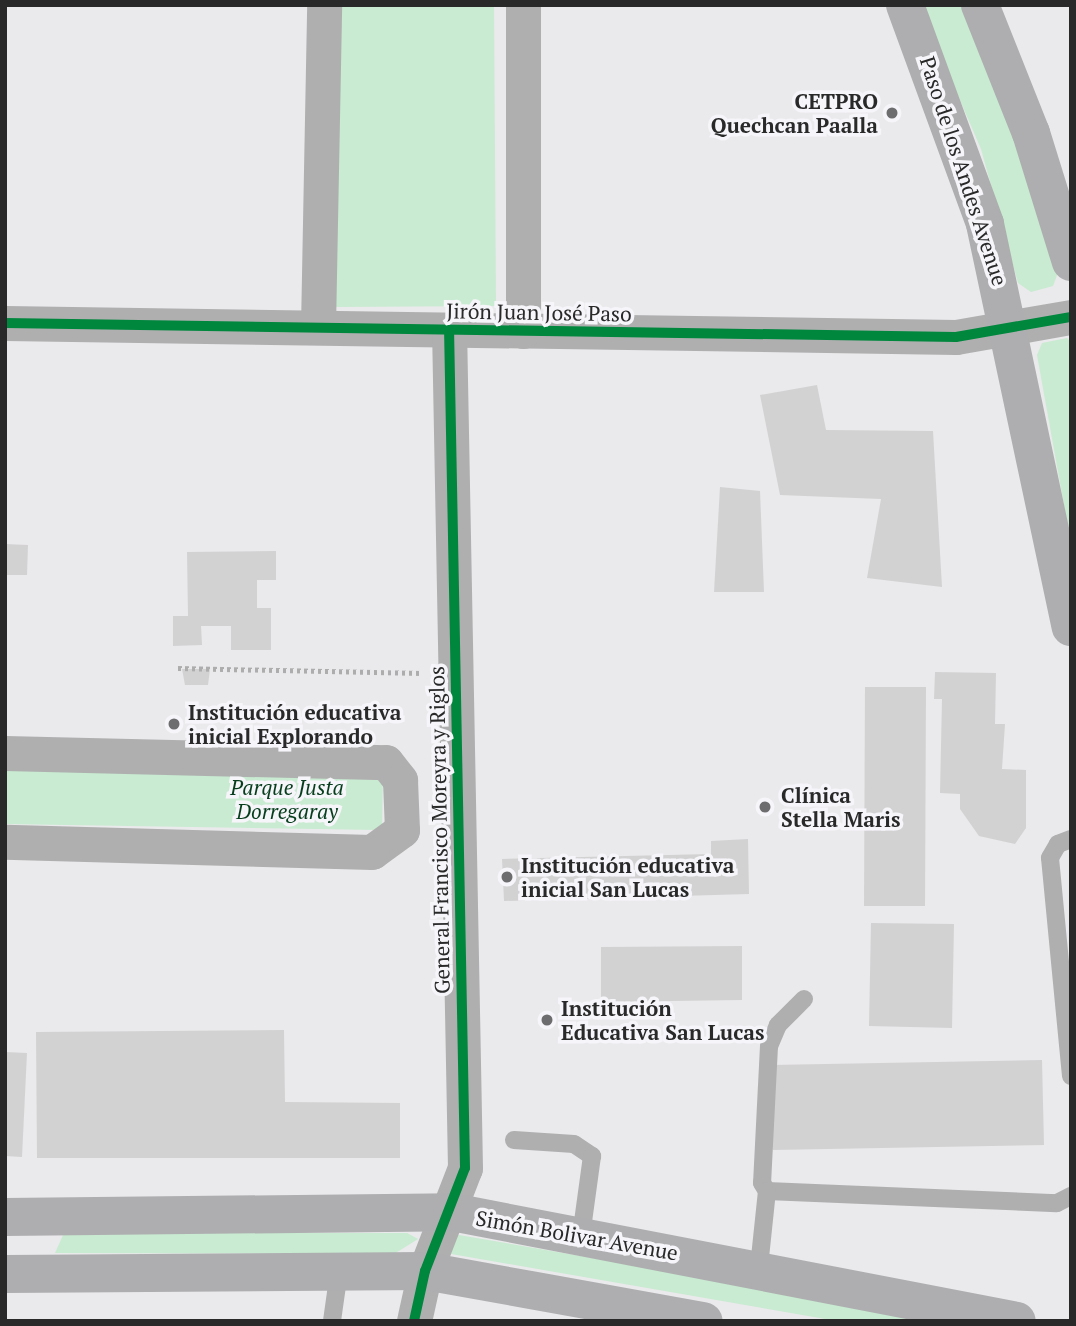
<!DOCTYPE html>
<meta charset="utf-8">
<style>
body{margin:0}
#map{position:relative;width:1076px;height:1326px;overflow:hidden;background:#eae9eb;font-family:"PT Serif",serif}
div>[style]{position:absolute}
.green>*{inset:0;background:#c8ebd1}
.building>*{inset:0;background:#d3d2d3}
.path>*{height:4.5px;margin-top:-2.25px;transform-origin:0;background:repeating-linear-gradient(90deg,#aeadae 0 3.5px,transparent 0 7px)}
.lane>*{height:18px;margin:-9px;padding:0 9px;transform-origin:9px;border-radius:9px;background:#afafb0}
.street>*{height:35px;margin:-17.5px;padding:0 17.5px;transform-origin:17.5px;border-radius:17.5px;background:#afafb0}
.secondary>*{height:38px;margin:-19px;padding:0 19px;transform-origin:19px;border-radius:19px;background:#aeaeb0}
.cycleway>*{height:10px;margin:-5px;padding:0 5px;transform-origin:5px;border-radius:5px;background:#00873e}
.dots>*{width:19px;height:19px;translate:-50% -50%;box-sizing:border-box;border:4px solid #f6f5f9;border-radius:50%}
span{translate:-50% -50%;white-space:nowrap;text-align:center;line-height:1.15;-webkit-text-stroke:7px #f6f5f9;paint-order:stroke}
.poi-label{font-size:21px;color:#29292a;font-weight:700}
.right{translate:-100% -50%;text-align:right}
.left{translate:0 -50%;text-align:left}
.street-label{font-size:21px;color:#29292a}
.park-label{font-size:21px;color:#063e1d;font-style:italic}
.frame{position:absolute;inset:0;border:7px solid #29292a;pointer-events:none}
</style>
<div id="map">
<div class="green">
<i style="clip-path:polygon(340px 5px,494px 5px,496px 306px,330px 307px)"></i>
<i style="clip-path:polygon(919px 5px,968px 5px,1059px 270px,1053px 286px,1031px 292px,1018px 283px,981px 149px)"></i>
<i style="clip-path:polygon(1067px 338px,1071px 342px,1071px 544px,1037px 355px,1042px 343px)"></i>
<i style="clip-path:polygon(5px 766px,383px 771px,382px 830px,5px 824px)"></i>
<i style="clip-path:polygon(64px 1233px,407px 1233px,418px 1239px,394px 1254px,55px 1253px)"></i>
<i style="clip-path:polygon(453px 1234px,871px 1306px,939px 1321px,837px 1321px,440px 1252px)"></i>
</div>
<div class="building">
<i style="clip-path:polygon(817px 385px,826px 430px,933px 431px,942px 587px,867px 578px,881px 499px,780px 495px,760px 395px)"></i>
<i style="clip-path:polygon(720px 487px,760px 491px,764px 592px,714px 592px)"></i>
<i style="clip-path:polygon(5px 544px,28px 545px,27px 575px,5px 575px)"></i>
<i style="clip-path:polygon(276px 551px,276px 580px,257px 580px,257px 608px,271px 608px,271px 650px,231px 650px,231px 626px,201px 626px,202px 645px,173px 646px,173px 616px,188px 616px,187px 552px)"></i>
<i style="clip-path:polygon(182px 669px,210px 669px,208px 685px,185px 685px)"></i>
<i style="clip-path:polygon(935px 672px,996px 673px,995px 724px,1005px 724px,1002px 769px,1026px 770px,1026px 828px,1015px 844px,979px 836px,960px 809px,960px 794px,940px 793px,942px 699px,934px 699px)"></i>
<i style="clip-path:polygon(865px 687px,926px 687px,925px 906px,864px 906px)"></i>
<i style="clip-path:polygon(748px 839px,749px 894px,504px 901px,502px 859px,711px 854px,711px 841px)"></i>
<i style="clip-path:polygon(871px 923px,954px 924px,952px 1028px,869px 1026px)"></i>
<i style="clip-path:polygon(742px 946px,742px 1000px,601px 1002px,601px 947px)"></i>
<i style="clip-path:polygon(284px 1030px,285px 1102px,400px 1103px,400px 1158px,37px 1158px,36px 1032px)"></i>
<i style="clip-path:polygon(5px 1052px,27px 1053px,22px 1157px,5px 1156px)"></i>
<i style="clip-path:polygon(1042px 1060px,1044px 1145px,773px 1150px,771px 1065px)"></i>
</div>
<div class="path">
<i style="left:178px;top:668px;width:244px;rotate:1.2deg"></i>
</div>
<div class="lane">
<i style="left:1071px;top:839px;width:14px;rotate:159deg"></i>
<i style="left:1058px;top:844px;width:16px;rotate:120deg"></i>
<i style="left:1050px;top:858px;width:219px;rotate:84.5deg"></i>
<i style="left:804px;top:999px;width:37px;rotate:135deg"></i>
<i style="left:778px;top:1025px;width:23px;rotate:113deg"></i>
<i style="left:769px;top:1046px;width:137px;rotate:92.9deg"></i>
<i style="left:762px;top:1183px;width:9px;rotate:58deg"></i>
<i style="left:767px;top:1191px;width:290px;rotate:2.4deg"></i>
<i style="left:1057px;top:1203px;width:16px;rotate:-27deg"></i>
<i style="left:514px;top:1140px;width:60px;rotate:3.8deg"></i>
<i style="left:574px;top:1144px;width:22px;rotate:34deg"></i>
<i style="left:592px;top:1156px;width:81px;rotate:97.8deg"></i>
<i style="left:759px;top:1267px;width:76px;rotate:-84deg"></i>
<i style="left:332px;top:1321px;width:50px;rotate:-82deg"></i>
</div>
<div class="street">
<i style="left:5px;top:323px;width:951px;rotate:0.84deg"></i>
<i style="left:956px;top:337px;width:117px;rotate:-9.9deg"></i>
<i style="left:318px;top:327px;width:322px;rotate:-88.9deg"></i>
<i style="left:523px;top:331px;width:326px;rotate:-90deg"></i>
<i style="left:5px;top:753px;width:381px;rotate:1.4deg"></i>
<i style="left:386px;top:762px;width:23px;rotate:52deg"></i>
<i style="left:400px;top:780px;width:50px;rotate:87.7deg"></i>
<i style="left:402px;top:830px;width:37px;rotate:144deg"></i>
<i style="left:372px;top:852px;width:367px;rotate:-178.4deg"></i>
<i style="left:414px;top:1321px;width:51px;rotate:-77.6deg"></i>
<i style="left:425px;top:1271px;width:110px;rotate:-68.8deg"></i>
<i style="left:465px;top:1168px;width:838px;rotate:-91.09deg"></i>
</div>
<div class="secondary">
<i style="left:905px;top:5px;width:233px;rotate:69.9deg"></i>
<i style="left:985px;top:224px;width:412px;rotate:78deg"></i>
<i style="left:980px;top:5px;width:138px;rotate:68.3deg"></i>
<i style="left:1031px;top:133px;width:135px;rotate:72.8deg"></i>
<i style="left:5px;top:1217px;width:447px;rotate:-0.6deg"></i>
<i style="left:452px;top:1212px;width:575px;rotate:10.92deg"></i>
<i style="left:5px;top:1274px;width:420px;rotate:-0.4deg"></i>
<i style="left:425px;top:1271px;width:283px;rotate:10.2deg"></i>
</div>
<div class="cycleway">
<i style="left:5px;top:323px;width:951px;rotate:0.84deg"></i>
<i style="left:956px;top:337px;width:117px;rotate:-9.9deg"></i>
<i style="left:414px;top:1321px;width:51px;rotate:-77.6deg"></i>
<i style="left:425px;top:1271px;width:110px;rotate:-68.8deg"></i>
<i style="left:465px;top:1168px;width:838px;rotate:-91.09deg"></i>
</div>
<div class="dots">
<i style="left:892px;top:113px;background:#6d6c6e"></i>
<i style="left:174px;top:724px;background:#6d6c6e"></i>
<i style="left:765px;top:807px;background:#6d6c6e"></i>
<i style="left:507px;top:877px;background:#6d6c6e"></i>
<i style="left:547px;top:1020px;background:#6d6c6e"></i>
</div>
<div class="poi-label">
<span class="right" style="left:878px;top:113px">CETPRO<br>Quechcan Paalla</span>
<span class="left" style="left:188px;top:724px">Institución educativa<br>inicial Explorando</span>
<span class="left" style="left:781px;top:807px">Clínica<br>Stella Maris</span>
<span class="left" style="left:521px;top:877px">Institución educativa<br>inicial San Lucas</span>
<span class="left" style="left:561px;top:1020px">Institución<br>Educativa San Lucas</span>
</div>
<div class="street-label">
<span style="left:964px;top:171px;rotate:72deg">Paso de los Andes Avenue</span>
<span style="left:539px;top:312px;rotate:1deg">Jirón Juan José Paso</span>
<span style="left:439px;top:830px;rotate:-91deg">General Francisco Moreyra y Riglos</span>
<span style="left:577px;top:1235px;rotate:10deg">Simón Bolivar Avenue</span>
</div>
<div class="park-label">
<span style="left:287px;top:799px">Parque Justa<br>Dorregaray</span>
</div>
<div class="frame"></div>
</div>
